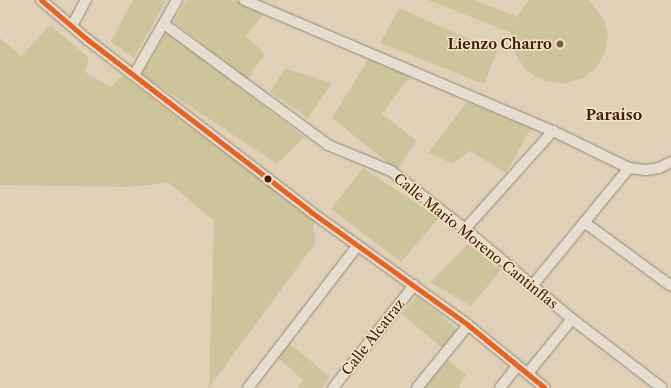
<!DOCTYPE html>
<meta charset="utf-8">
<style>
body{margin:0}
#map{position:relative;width:671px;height:388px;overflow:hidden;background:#dfd0b7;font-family:"Libre Caslon Text",serif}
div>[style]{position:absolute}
.green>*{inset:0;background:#ccc59b}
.roads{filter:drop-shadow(0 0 1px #958978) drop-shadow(0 0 1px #958978)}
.minor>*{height:10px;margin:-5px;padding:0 5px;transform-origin:5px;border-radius:5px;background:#e4ddd0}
.bus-1>*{height:5px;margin:-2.5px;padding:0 2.5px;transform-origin:2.5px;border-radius:2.5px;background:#e96221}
.dots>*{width:11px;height:11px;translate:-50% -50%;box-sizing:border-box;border:2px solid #f5e3c5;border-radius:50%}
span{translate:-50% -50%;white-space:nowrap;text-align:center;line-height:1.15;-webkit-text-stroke:3px #f5e3c5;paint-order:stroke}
.poi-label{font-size:14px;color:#3f230c;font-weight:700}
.right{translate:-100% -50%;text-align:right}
.street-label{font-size:14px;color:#3f230c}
.neighbourhood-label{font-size:15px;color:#3f230c;font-weight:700}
</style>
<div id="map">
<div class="green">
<i style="clip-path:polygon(133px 0,166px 0,134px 58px,111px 42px)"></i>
<i style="clip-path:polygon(186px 0,234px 0,265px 12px,246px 36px,265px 54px,247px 79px,174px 22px)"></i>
<i style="clip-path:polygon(428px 0,475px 0,517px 17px,529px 0,589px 0,604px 19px,608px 35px,605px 52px,597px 67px,583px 78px,564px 84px,544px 81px,527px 71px,515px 54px,511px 33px)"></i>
<i style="clip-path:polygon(399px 8px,497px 51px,484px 84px,380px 43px)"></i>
<i style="clip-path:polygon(50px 25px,89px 58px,85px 72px,111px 87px,122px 75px,317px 222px,313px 225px,316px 242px,209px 388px,214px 221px,169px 183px,129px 187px,0 185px,0 38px,21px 56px)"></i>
<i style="clip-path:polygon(167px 32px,304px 137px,277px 164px,141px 74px)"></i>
<i style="clip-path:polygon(369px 58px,412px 74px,382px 114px,417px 141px,397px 170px,332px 118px)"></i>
<i style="clip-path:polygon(285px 68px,332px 83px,308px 118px,270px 92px)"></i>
<i style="clip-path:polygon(467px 102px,531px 128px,506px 173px,470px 151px,453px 164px,428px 153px)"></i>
<i style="clip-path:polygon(363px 168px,439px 218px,401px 262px,331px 209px)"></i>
<i style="clip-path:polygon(468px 244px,501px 270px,471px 306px,430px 282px)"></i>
<i style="clip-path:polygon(417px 296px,458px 330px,442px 348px,402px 314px)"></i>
<i style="clip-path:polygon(290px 344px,330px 377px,322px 388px,298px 388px,303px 380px,277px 357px)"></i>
<i style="clip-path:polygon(446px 359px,467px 375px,458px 386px,461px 388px,423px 388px)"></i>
</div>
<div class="roads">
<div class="minor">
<i style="left:41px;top:0;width:62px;rotate:40.4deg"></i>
<i style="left:88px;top:40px;width:282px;rotate:37.6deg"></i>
<i style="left:311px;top:212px;width:193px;rotate:35.7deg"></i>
<i style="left:468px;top:325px;width:99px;rotate:39.3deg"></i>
<i style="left:244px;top:0;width:336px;rotate:23deg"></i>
<i style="left:553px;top:131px;width:85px;rotate:26deg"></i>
<i style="left:629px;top:168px;width:17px;rotate:7deg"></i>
<i style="left:646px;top:170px;width:13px;rotate:-9deg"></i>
<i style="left:659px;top:168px;width:13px;rotate:-27deg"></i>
<i style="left:164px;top:24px;width:204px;rotate:36.4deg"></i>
<i style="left:328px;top:145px;width:68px;rotate:22.4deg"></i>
<i style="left:391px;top:171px;width:94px;rotate:38.1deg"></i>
<i style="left:465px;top:229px;width:140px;rotate:40.1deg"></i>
<i style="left:572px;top:319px;width:113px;rotate:37.5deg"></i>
<i style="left:72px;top:26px;width:30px;rotate:-62deg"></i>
<i style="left:134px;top:75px;width:86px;rotate:-60.2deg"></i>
<i style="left:584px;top:222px;width:108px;rotate:36.3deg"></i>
<i style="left:465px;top:229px;width:132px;rotate:-48.1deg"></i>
<i style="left:532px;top:286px;width:153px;rotate:-50.6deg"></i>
<i style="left:528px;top:373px;width:70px;rotate:-50.8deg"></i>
<i style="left:248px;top:388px;width:180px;rotate:-52.4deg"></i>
<i style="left:333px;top:388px;width:131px;rotate:-51.8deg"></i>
<i style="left:417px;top:388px;width:81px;rotate:-51deg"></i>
<i style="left:500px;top:388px;width:28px;rotate:-52deg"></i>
</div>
</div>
<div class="bus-1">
<i style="left:41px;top:0;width:62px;rotate:40.4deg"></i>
<i style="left:88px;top:40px;width:282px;rotate:37.6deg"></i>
<i style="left:311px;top:212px;width:193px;rotate:35.7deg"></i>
<i style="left:468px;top:325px;width:99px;rotate:39.3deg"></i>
</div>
<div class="dots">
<i style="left:560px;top:44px;background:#776048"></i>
<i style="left:268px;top:179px;background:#3f230c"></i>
</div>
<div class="poi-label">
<span class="right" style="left:552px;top:44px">Lienzo Charro</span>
</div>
<div class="street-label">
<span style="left:476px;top:241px;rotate:39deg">Calle Mario Moreno Cantinflas</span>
<span style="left:373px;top:337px;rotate:-52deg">Calle Alcatraz</span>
</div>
<div class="neighbourhood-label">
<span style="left:614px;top:115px">Paraíso</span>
</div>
</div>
